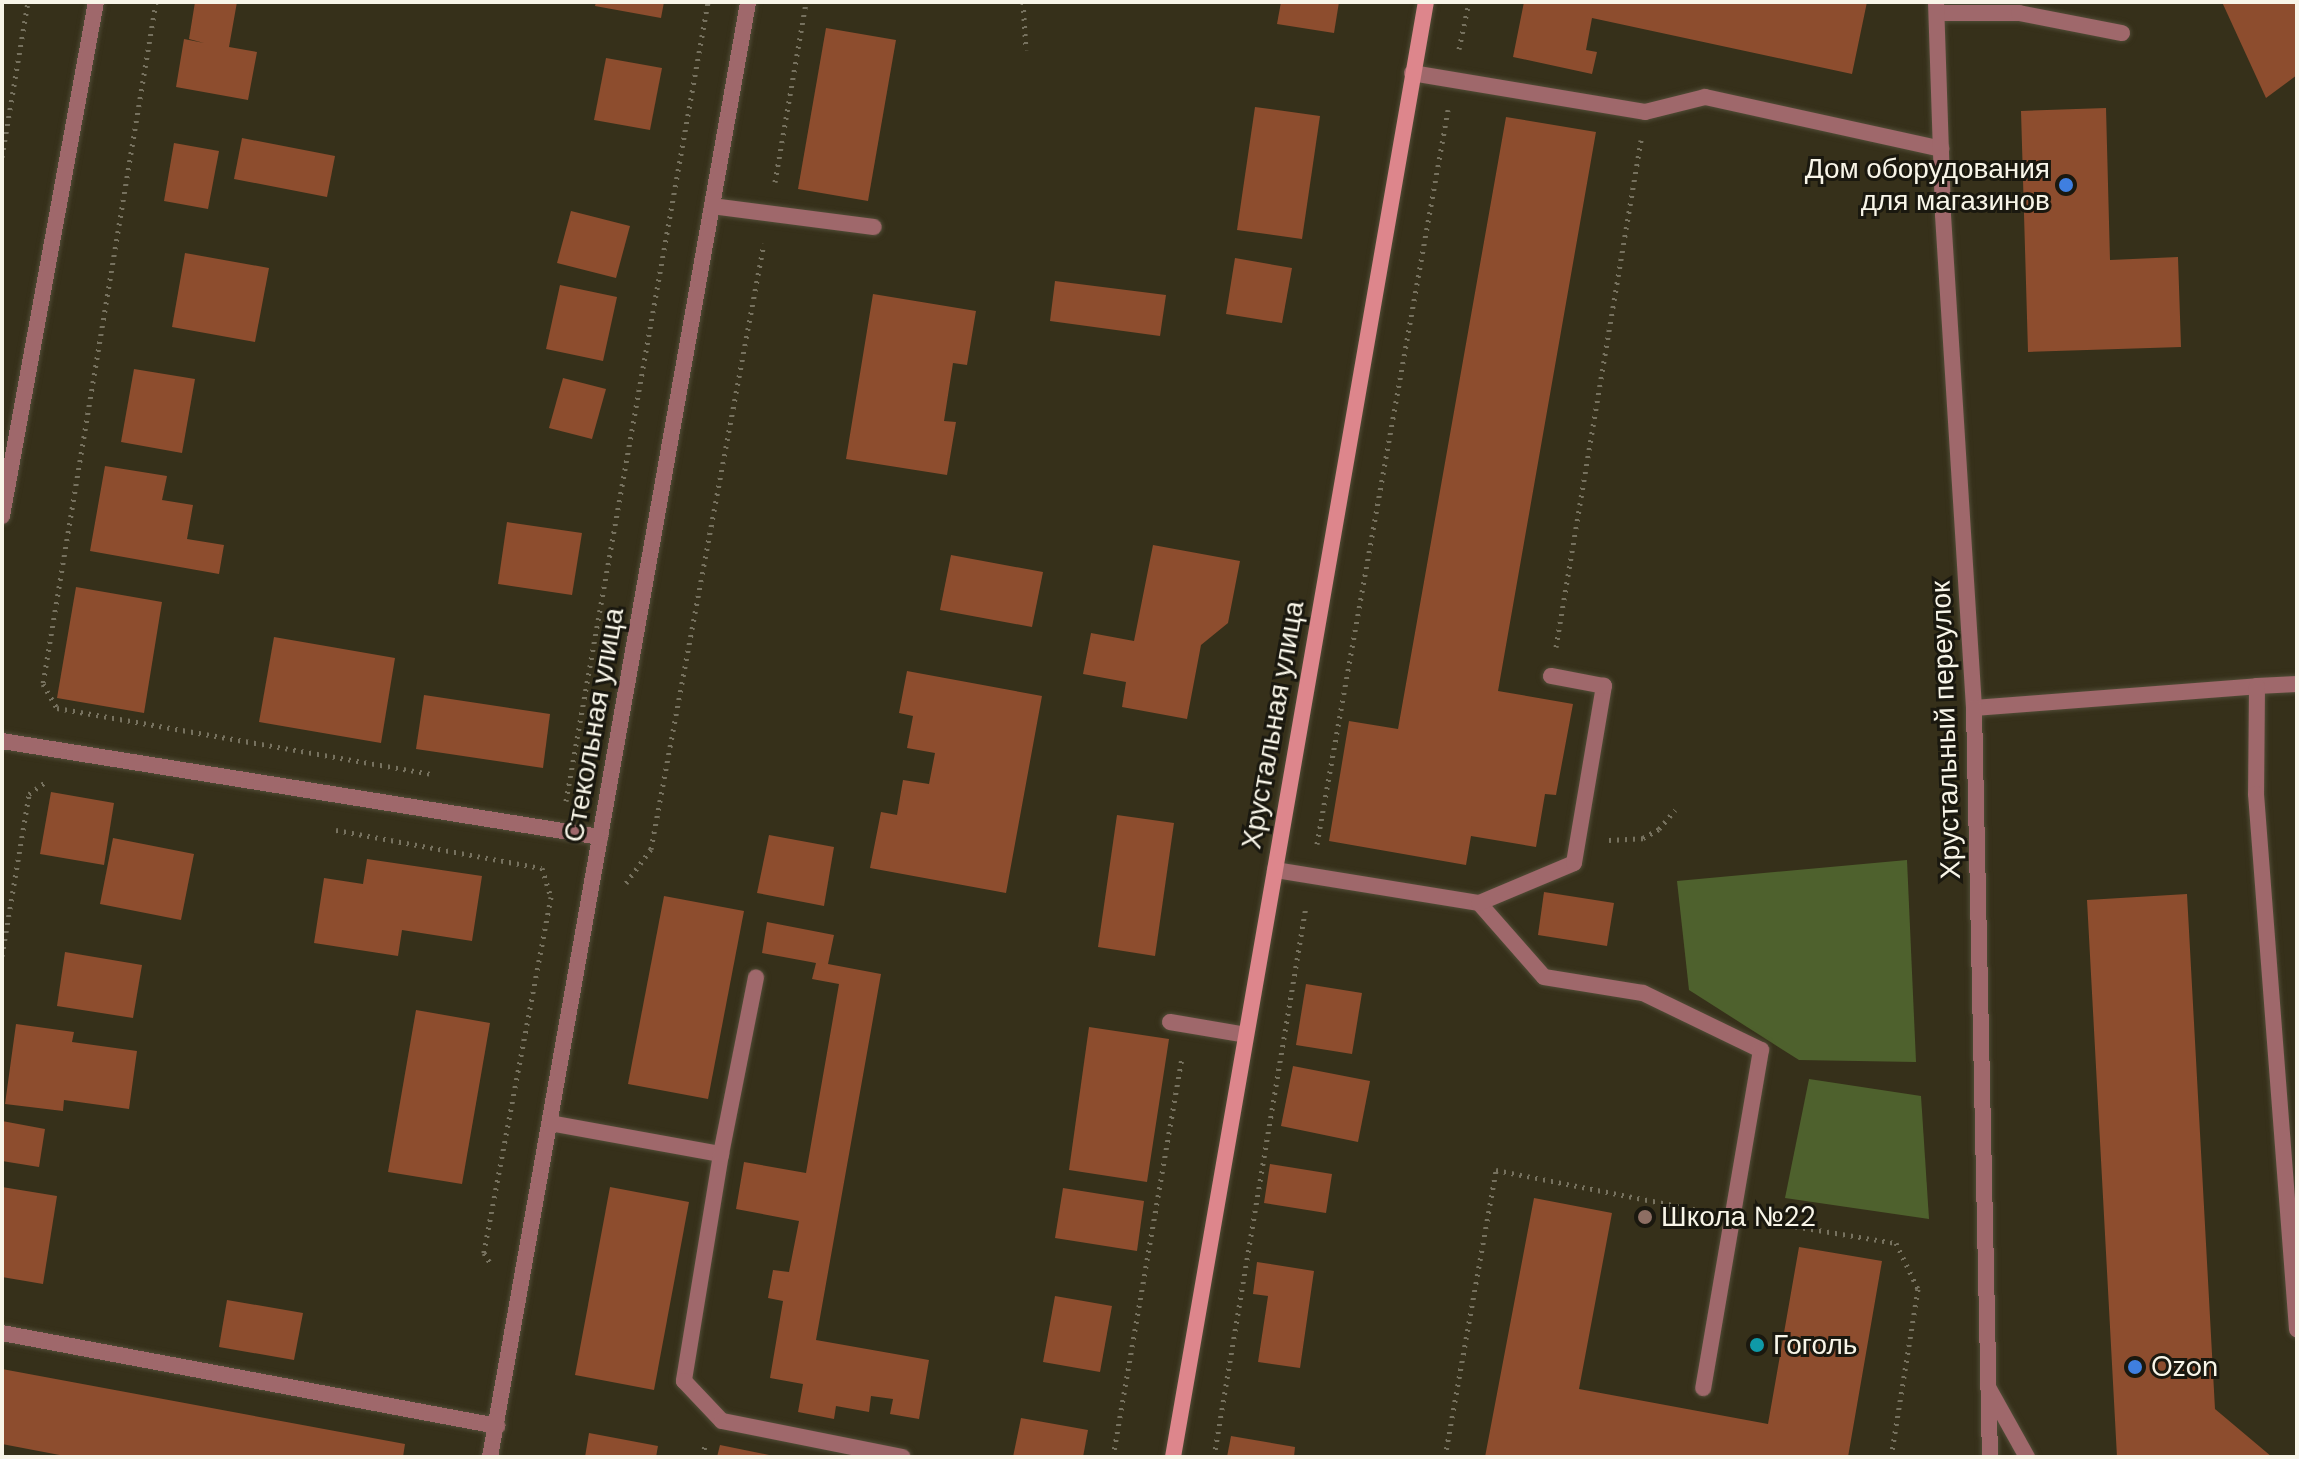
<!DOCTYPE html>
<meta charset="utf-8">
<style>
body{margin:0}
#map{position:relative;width:2299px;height:1459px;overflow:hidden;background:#36301a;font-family:"DM Sans",sans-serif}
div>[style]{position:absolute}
.green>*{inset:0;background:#4e612d}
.building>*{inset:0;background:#8d4d2e}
.path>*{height:5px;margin-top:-2.5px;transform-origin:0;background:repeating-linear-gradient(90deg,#77725f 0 2px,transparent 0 8px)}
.roads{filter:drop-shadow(0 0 2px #514c37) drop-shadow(0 0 2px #514c37)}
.lane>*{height:16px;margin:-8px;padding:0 8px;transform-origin:8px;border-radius:8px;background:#9f686b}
.street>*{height:16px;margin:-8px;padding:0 8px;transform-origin:8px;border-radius:8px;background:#9f686b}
.secondary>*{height:16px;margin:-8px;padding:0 8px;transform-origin:8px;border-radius:8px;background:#dd868c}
.dots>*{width:22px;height:22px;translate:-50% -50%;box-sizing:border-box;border:4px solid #1a180f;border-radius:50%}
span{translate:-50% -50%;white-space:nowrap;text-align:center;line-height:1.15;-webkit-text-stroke:6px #1a180f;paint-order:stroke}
.poi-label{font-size:28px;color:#f8f5e8}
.right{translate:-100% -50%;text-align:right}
.left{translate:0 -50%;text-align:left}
.street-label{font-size:28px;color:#f8f5e8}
.frame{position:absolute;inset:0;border:4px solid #f8f5e8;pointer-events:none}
</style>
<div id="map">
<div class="green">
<i style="clip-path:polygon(1907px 860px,1916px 1062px,1799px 1060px,1689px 990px,1677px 881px)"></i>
<i style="clip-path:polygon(1809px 1079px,1921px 1096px,1929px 1219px,1785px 1198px)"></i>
</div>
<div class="building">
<i style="clip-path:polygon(195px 2px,237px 2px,229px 47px,257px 52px,248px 100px,176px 87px,184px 39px,204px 43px,189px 39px)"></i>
<i style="clip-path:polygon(596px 2px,664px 2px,661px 18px,595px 6px)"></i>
<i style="clip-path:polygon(1281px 2px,1339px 2px,1334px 33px,1277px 24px)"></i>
<i style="clip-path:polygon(1524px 2px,1867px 2px,1852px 74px,1592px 18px,1586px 50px,1597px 52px,1592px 74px,1513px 57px)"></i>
<i style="clip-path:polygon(2222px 2px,2297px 2px,2297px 75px,2266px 98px)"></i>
<i style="clip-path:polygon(826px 28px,896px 40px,868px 201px,798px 189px)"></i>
<i style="clip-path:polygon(606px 58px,662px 68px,650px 130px,594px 120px)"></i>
<i style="clip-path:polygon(1255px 107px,1320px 116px,1302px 239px,1237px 230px)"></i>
<i style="clip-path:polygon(2106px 108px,2110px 260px,2178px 257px,2181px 347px,2028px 352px,2021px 111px)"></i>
<i style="clip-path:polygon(1506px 117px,1596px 132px,1498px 691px,1573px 704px,1556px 795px,1545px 794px,1536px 847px,1471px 836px,1466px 865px,1329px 841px,1349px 721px,1398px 729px)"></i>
<i style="clip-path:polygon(242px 138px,335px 156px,327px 197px,234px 179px)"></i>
<i style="clip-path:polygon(174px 143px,219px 151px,208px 209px,164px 201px)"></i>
<i style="clip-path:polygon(571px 211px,630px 226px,616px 278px,557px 263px)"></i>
<i style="clip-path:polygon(185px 253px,269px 268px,255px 342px,172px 327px)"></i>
<i style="clip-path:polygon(1235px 258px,1292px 268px,1282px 323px,1226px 314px)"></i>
<i style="clip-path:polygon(1055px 281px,1166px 295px,1160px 336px,1050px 321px)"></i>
<i style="clip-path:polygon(560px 285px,617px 297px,603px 361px,546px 349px)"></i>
<i style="clip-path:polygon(873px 294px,976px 311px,967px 365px,953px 363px,944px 421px,956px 422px,947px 475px,846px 459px)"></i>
<i style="clip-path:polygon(134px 369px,195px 379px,182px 453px,121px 442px)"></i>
<i style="clip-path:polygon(563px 378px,606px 389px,592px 439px,549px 428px)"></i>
<i style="clip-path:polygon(105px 466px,167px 476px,162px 500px,193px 505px,187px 539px,224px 545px,219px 574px,90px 551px)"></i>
<i style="clip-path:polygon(507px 522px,582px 533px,572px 595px,498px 584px)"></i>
<i style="clip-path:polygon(1153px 545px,1240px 561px,1228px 623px,1201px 645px,1187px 719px,1122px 707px,1126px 682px,1083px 674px,1091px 633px,1134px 641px)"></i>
<i style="clip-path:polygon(951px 555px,1043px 572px,1032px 627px,940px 610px)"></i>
<i style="clip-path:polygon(76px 587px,162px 602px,144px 713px,57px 698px)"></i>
<i style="clip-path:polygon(274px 637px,395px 658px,381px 743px,259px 722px)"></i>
<i style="clip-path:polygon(907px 671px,1042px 696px,1006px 893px,870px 868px,881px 812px,897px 815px,903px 780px,929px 784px,935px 753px,907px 748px,913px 716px,899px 713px)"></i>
<i style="clip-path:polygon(424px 695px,550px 714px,543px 768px,416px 749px)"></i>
<i style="clip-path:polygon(51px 792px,114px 803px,104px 865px,40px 854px)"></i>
<i style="clip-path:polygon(1117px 815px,1174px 823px,1155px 956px,1098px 947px)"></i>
<i style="clip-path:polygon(769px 835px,834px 847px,824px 906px,757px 893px)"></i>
<i style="clip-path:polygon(113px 838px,194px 854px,181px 920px,100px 904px)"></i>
<i style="clip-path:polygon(367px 859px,482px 876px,472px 941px,402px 930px,398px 956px,314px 943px,324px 878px,363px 884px)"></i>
<i style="clip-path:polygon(1544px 892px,1614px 903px,1607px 946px,1538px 935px)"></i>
<i style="clip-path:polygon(2187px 894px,2215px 1409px,2272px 1457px,2117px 1457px,2087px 900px)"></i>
<i style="clip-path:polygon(664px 896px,744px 911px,708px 1099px,628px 1084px)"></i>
<i style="clip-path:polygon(767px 922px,834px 935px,828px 964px,881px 974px,816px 1340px,929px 1360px,919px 1419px,890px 1414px,893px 1399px,871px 1396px,869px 1412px,836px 1406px,834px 1419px,798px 1412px,803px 1384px,770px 1378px,783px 1301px,768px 1298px,773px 1270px,789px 1272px,799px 1221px,736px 1209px,744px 1162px,806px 1173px,839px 984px,812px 979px,816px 963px,762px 953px)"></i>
<i style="clip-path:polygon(65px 952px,142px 965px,133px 1018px,57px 1006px)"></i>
<i style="clip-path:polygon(1306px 984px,1362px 993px,1352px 1054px,1296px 1045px)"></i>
<i style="clip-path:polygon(416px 1010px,490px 1023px,462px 1184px,388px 1172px)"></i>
<i style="clip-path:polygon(16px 1024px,74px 1032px,72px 1042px,137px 1051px,129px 1109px,64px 1100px,63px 1111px,5px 1104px)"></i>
<i style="clip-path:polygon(1089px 1027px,1169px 1039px,1147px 1182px,1069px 1170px)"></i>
<i style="clip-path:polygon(1293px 1066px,1370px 1081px,1358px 1142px,1281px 1126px)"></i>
<i style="clip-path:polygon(2px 1121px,45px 1129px,39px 1167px,2px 1161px)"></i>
<i style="clip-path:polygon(1270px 1164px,1332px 1174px,1326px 1213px,1264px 1203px)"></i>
<i style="clip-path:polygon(2px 1187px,57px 1196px,43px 1284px,2px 1277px)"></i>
<i style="clip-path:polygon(610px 1187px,689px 1202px,654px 1390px,575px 1375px)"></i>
<i style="clip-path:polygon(1063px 1188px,1144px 1201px,1137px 1251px,1055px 1238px)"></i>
<i style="clip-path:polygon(1534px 1198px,1612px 1213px,1579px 1389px,1768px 1424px,1799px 1247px,1882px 1261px,1848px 1457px,1485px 1457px)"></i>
<i style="clip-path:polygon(1257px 1262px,1314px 1271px,1300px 1368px,1258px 1362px,1268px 1296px,1253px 1294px)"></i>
<i style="clip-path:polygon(1055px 1296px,1112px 1306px,1100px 1372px,1043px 1362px)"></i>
<i style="clip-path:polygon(227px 1300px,303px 1313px,294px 1360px,219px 1347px)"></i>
<i style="clip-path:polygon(2px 1369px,405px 1444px,403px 1457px,70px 1457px,2px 1444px)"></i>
<i style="clip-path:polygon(1021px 1418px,1088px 1430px,1083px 1457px,1013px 1457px)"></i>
<i style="clip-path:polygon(589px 1433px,658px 1446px,656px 1457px,585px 1457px)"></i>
<i style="clip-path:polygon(1231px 1436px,1295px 1447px,1294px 1457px,1227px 1457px)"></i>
<i style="clip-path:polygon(720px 1445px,774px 1456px,774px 1457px,717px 1457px)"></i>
</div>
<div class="path">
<i style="left:156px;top:2px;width:691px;rotate:99.41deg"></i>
<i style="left:43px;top:684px;width:28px;rotate:60deg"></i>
<i style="left:57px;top:708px;width:381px;rotate:10deg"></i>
<i style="left:1023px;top:2px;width:48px;rotate:86.4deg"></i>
<i style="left:1459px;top:49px;width:48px;rotate:-78deg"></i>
<i style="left:2px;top:157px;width:157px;rotate:-80.5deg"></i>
<i style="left:775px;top:182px;width:183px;rotate:-80.2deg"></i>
<i style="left:1556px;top:647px;width:514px;rotate:-80.48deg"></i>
<i style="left:566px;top:801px;width:812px;rotate:-79.92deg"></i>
<i style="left:336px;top:830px;width:209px;rotate:10.5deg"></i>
<i style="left:542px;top:868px;width:30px;rotate:73deg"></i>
<i style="left:551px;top:897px;width:362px;rotate:100.7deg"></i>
<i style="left:484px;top:1253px;width:15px;rotate:58deg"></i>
<i style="left:1609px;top:840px;width:34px;rotate:-3deg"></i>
<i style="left:1643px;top:838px;width:18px;rotate:-29deg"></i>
<i style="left:1659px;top:829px;width:25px;rotate:-50deg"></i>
<i style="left:1317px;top:844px;width:746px;rotate:-79.88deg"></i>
<i style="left:626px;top:883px;width:42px;rotate:-53.7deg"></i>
<i style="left:651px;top:849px;width:616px;rotate:-79.44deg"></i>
<i style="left:2px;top:956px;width:164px;rotate:-80.5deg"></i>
<i style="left:29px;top:794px;width:22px;rotate:-36deg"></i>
<i style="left:1764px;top:1221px;width:134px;rotate:9.5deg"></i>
<i style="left:1896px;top:1243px;width:51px;rotate:64.4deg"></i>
<i style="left:1918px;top:1289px;width:170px;rotate:99.1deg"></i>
<i style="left:703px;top:1457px;width:12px;rotate:-81deg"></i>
<i style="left:1113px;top:1457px;width:407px;rotate:-80.2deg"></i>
<i style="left:1214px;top:1457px;width:559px;rotate:-80.52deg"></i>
<i style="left:1445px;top:1457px;width:291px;rotate:-79.9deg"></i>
<i style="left:1496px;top:1170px;width:211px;rotate:11.2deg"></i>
</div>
<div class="roads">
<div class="lane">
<i style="left:1937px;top:13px;width:82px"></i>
<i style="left:2019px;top:13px;width:105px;rotate:11deg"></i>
<i style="left:1412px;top:73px;width:236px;rotate:9.5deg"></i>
<i style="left:1645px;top:112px;width:62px;rotate:-14deg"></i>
<i style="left:1705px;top:97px;width:242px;rotate:12.4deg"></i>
<i style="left:712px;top:206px;width:163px;rotate:7.4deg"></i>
<i style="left:2257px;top:686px;width:40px;rotate:-2.9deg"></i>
<i style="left:1974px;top:708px;width:284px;rotate:-4.4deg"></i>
<i style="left:2257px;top:686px;width:108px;rotate:90.5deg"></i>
<i style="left:2256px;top:794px;width:537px;rotate:85.62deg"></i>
<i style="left:1275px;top:870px;width:207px;rotate:9.2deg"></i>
<i style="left:1479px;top:903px;width:98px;rotate:48.7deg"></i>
<i style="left:1544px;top:977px;width:100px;rotate:9.2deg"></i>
<i style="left:1643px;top:993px;width:131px;rotate:25.8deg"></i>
<i style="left:1761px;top:1050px;width:343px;rotate:99.7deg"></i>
<i style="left:1479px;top:903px;width:103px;rotate:-22.8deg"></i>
<i style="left:1574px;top:863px;width:180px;rotate:-80.4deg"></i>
<i style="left:1604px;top:686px;width:54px;rotate:-169.3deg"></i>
<i style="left:1170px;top:1022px;width:77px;rotate:9.7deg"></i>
<i style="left:550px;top:1123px;width:174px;rotate:10.3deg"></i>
<i style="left:721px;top:1154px;width:230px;rotate:99.3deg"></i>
<i style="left:684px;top:1381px;width:55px;rotate:46.5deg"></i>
<i style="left:722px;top:1421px;width:184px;rotate:11.3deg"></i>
<i style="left:721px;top:1154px;width:180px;rotate:-78.8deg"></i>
<i style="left:2px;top:1333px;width:504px;rotate:10.64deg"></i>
<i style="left:1989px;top:1389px;width:78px;rotate:60.8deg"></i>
</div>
<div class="street">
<i style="left:1936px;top:2px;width:213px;rotate:88.1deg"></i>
<i style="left:1943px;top:215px;width:494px;rotate:86.4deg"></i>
<i style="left:1974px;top:708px;width:749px;rotate:88.78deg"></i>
<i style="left:2px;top:516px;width:523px;rotate:-79.64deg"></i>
<i style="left:2px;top:741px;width:606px;rotate:9.12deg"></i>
<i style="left:490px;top:1457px;width:1478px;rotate:-79.94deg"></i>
</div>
<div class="secondary">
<i style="left:1173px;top:1457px;width:1477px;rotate:-80.14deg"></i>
</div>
</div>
<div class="dots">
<i style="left:2066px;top:185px;background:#3f7fe0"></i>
<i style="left:1645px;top:1217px;background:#8d6e63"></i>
<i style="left:1757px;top:1345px;background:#0f9aa8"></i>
<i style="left:2135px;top:1367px;background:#3f7fe0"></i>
</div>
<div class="poi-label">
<span class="right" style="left:2050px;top:185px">Дом оборудования<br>для магазинов</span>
<span class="left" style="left:1661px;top:1217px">Школа №22</span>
<span class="left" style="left:1773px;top:1345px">Гоголь</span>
<span class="left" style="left:2151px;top:1367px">Ozon</span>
</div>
<div class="street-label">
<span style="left:594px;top:725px;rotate:-80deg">Стекольная улица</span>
<span style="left:1273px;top:725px;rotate:-80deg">Хрустальная улица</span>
<span style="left:1946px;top:730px;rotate:-92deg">Хрустальный переулок</span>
</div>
<div class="frame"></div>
</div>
